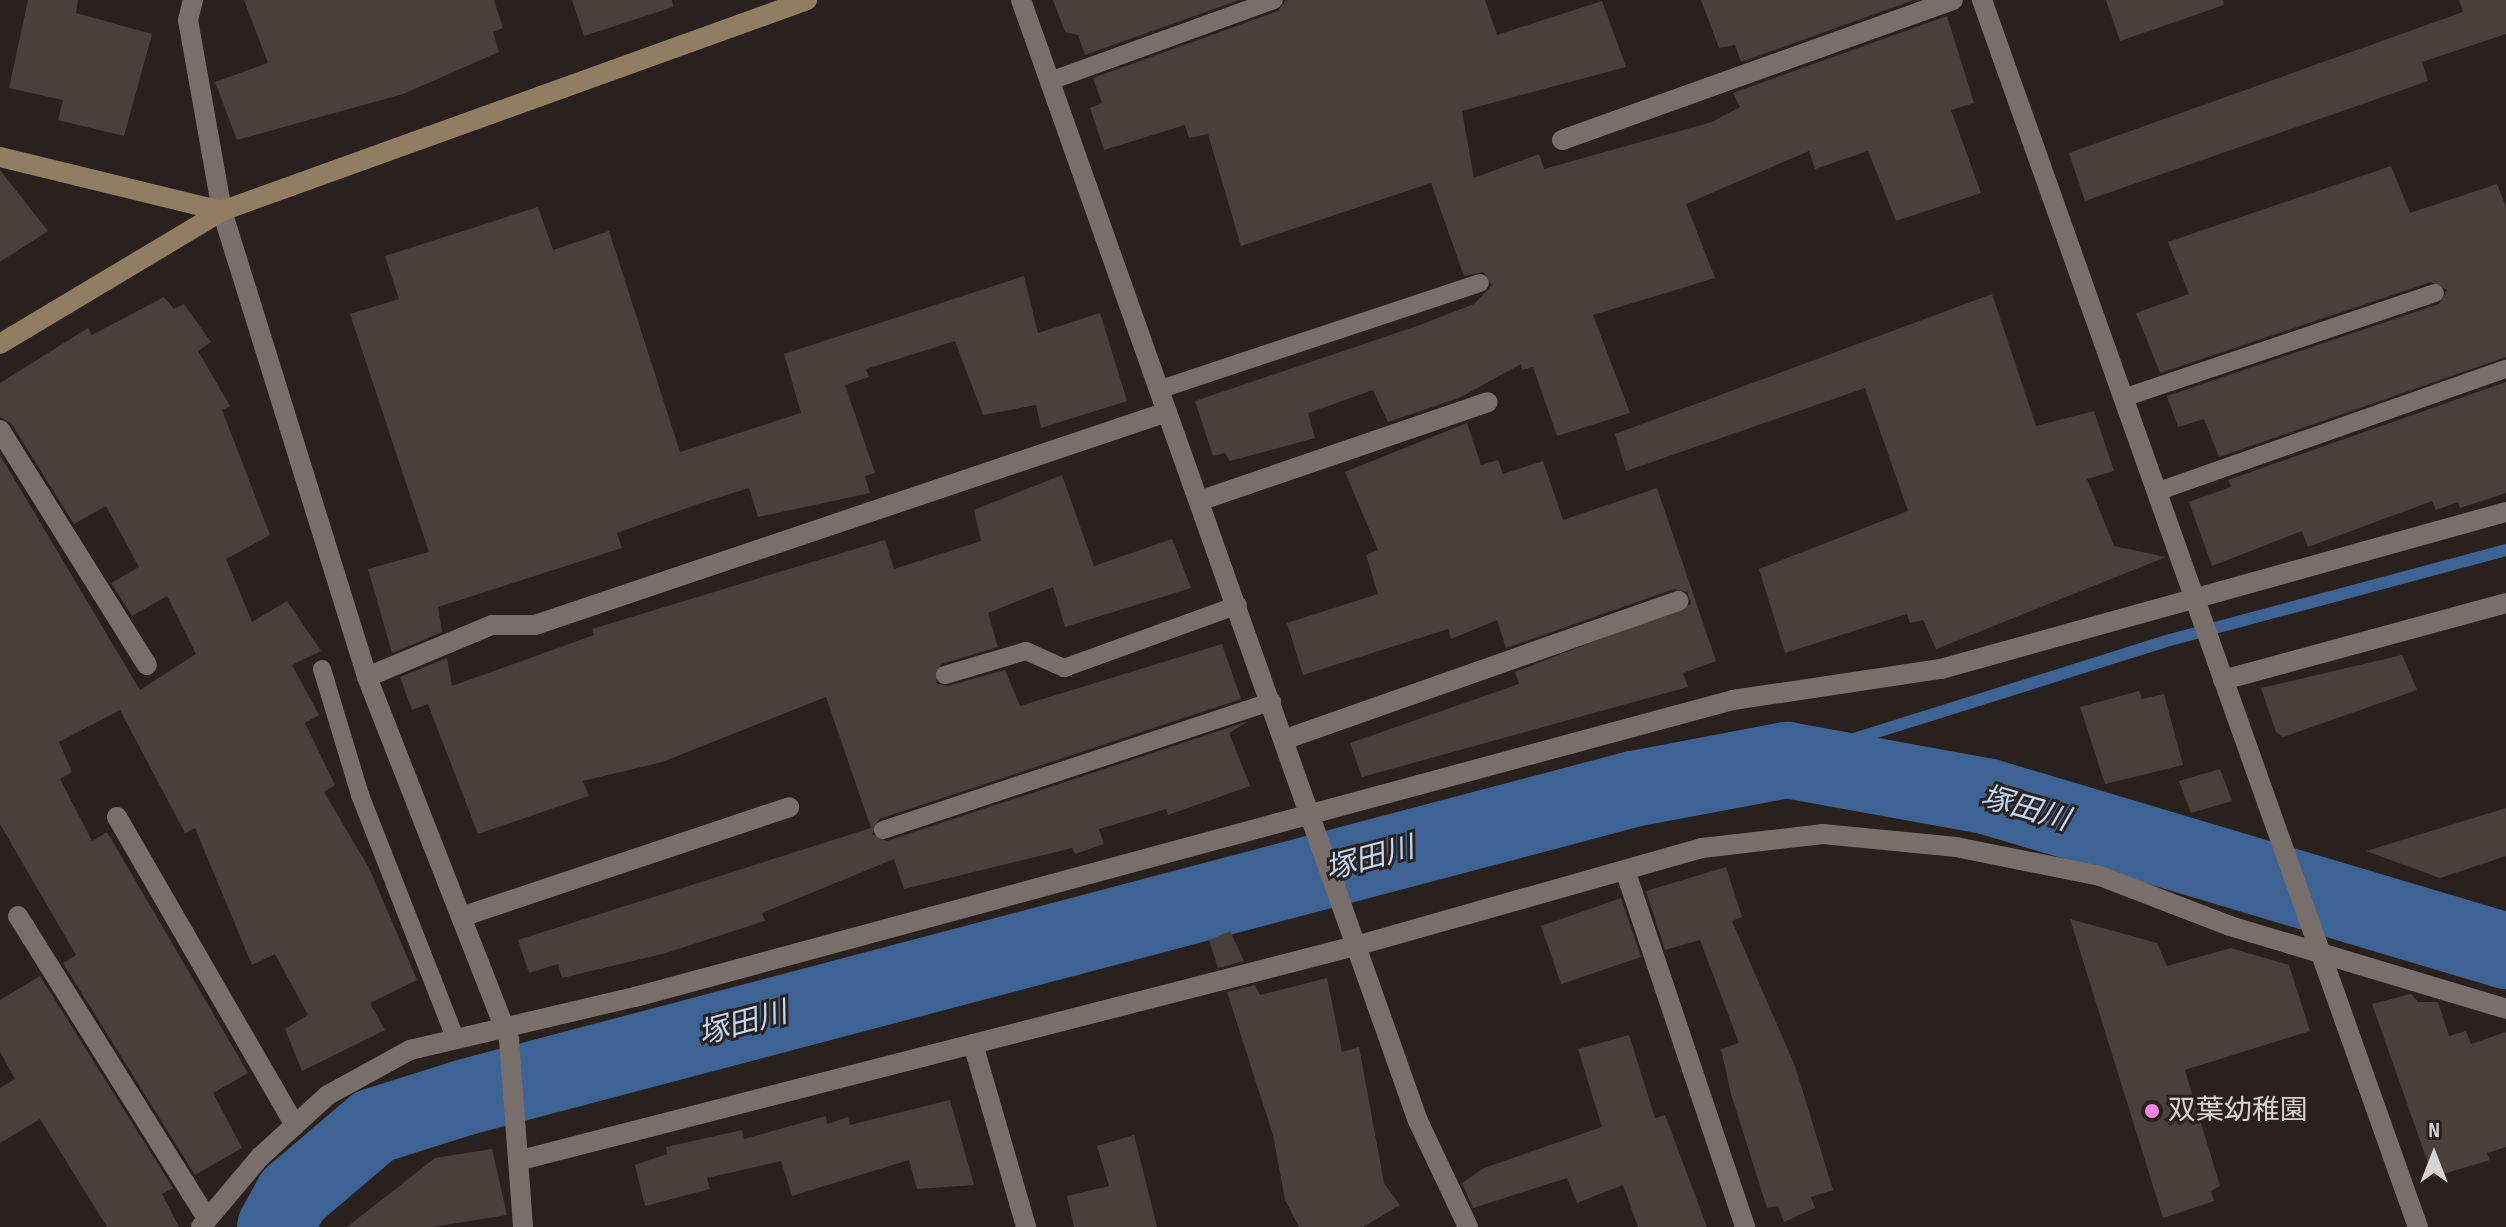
<!DOCTYPE html>
<meta charset="utf-8">
<style>
body{margin:0}
#map{position:relative;width:2506px;height:1227px;overflow:hidden;background:#29211d;font-family:"Sofia Sans Condensed","Noto Sans JP",sans-serif}
div>[style]{position:absolute}
.stream>*{height:12px;margin:-6px;padding:0 6px;transform-origin:6px;border-radius:6px;background:#3d6394}
.river>*{height:76px;margin:-38px;padding:0 38px;transform-origin:38px;border-radius:38px;background:#3d6394}
.building>*{inset:0;background:#49403c}
.lane>*{height:18px;margin:-9px;padding:0 9px;transform-origin:9px;border-radius:9px;background:#796f6a}
.street>*{height:20px;margin:-10px;padding:0 10px;transform-origin:10px;border-radius:10px;background:#796f6a}
.secondary>*{height:20px;margin:-10px;padding:0 10px;transform-origin:10px;border-radius:10px;background:#917d61}
.dots>*{width:22px;height:22px;translate:-50% -50%;box-sizing:border-box;border:4px solid #29211d;border-radius:50%}
span{translate:-50% -50%;white-space:nowrap;text-align:center;line-height:1.15;-webkit-text-stroke:6px #29211d;paint-order:stroke}
.poi-label{font-size:28px;color:#d8d3d0}
.left{translate:0 -50%;text-align:left}
.water-label{font-size:30px;color:#c0d6f4;font-style:italic}
.north{position:absolute;left:2394px;top:1115px;width:80px;height:80px;-webkit-text-stroke:6px #29211d;paint-order:stroke;rotate:0deg;font-size:22px;font-weight:700;line-height:32px;text-align:center;color:#d8d3d0}
.north::after{content:'';display:block;margin:auto;width:28px;height:36px;background:#d8d3d0;clip-path:polygon(50% 0,100% 100%,50% 72%,0 100%)}
</style>
<div id="map">
<div class="stream">
<i style="left:1787px;top:760px;width:401px;rotate:-17.4deg"></i>
<i style="left:2170px;top:640px;width:348px;rotate:-15deg"></i>
</div>
<div class="river">
<i style="left:275px;top:1227px;width:37px;rotate:-61deg"></i>
<i style="left:293px;top:1195px;width:106px;rotate:-40.4deg"></i>
<i style="left:374px;top:1126px;width:96px;rotate:-17.5deg"></i>
<i style="left:466px;top:1097px;width:1207px;rotate:-14.78deg"></i>
<i style="left:1633px;top:789px;width:157px;rotate:-10.7deg"></i>
<i style="left:1787px;top:760px;width:202px;rotate:10.3deg"></i>
<i style="left:1986px;top:796px;width:543px;rotate:16.6deg"></i>
</div>
<div class="building">
<i style="clip-path:polygon(28px 0,78px 0,76px 13px,152px 34px,124px 136px,58px 120px,63px 100px,9px 88px)"></i>
<i style="clip-path:polygon(244px 0,494px 0,503px 28px,493px 32px,499px 52px,403px 94px,237px 140px,215px 82px,268px 63px)"></i>
<i style="clip-path:polygon(572px 0,672px 0,673px 7px,584px 36px)"></i>
<i style="clip-path:polygon(1053px 0,1239px 0,1085px 55px,1078px 35px,1065px 32px)"></i>
<i style="clip-path:polygon(1286px 0,1485px 0,1497px 35px,1602px 1px,1626px 67px,1462px 111px,1474px 178px,1539px 154px,1544px 169px,1712px 122px,1740px 107px,1733px 93px,1947px 16px,1974px 103px,1951px 110px,1981px 193px,1896px 221px,1868px 151px,1815px 169px,1809px 151px,1686px 204px,1715px 278px,1593px 315px,1630px 413px,1557px 436px,1533px 367px,1522px 370px,1521px 364px,1459px 398px,1388px 422px,1373px 390px,1308px 413px,1315px 438px,1230px 461px,1225px 453px,1213px 456px,1195px 401px,1420px 325px,1474px 304px,1492px 285px,1483px 272px,1464px 276px,1431px 183px,1241px 246px,1208px 134px,1189px 138px,1185px 125px,1104px 150px,1090px 108px,1102px 103px,1093px 78px,1278px 11px)"></i>
<i style="clip-path:polygon(1701px 0,1914px 0,1741px 62px,1735px 45px,1719px 48px)"></i>
<i style="clip-path:polygon(2106px 0,2223px 0,2224px 5px,2120px 41px)"></i>
<i style="clip-path:polygon(2459px 0,2506px 0,2506px 34px,2422px 62px,2428px 81px,2085px 201px,2069px 153px,2463px 12px)"></i>
<i style="clip-path:polygon(2391px 166px,2410px 213px,2497px 184px,2506px 207px,2506px 357px,2219px 457px,2204px 419px,2178px 427px,2167px 396px,2439px 304px,2447px 290px,2431px 282px,2160px 373px,2136px 313px,2189px 294px,2168px 242px)"></i>
<i style="clip-path:polygon(0 170px,48px 231px,0 262px)"></i>
<i style="clip-path:polygon(538px 207px,553px 250px,609px 231px,680px 452px,801px 413px,784px 354px,1024px 276px,1038px 333px,1100px 313px,1127px 401px,1041px 428px,1036px 405px,983px 415px,955px 341px,866px 369px,869px 377px,845px 385px,875px 473px,865px 476px,870px 493px,758px 517px,749px 488px,701px 503px,617px 533px,622px 548px,438px 607px,442px 632px,392px 653px,368px 569px,429px 552px,350px 314px,399px 299px,385px 256px)"></i>
<i style="clip-path:polygon(1992px 294px,2036px 426px,2094px 411px,2114px 471px,2087px 479px,2114px 546px,2166px 557px,1936px 649px,1923px 620px,1910px 623px,1907px 614px,1785px 653px,1759px 569px,1908px 511px,1865px 388px,1626px 471px,1615px 434px)"></i>
<i style="clip-path:polygon(164px 297px,174px 309px,184px 304px,211px 342px,198px 351px,230px 406px,222px 410px,270px 535px,226px 559px,252px 622px,287px 601px,321px 651px,292px 665px,319px 715px,305px 723px,335px 785px,324px 792px,369px 868px,417px 980px,370px 1003px,385px 1030px,302px 1071px,285px 1029px,308px 1015px,275px 954px,252px 965px,195px 828px,185px 833px,120px 710px,59px 742px,72px 772px,60px 779px,92px 841px,107px 832px,248px 1073px,213px 1093px,242px 1148px,195px 1175px,63px 963px,76px 955px,0 824px,0 455px,140px 690px,196px 654px,167px 596px,132px 616px,111px 583px,139px 567px,106px 506px,74px 524px,11px 423px,0 417px,0 383px,88px 328px,92px 335px)"></i>
<i style="clip-path:polygon(2506px 382px,2506px 493px,2460px 508px,2458px 502px,2436px 510px,2432px 501px,2308px 547px,2302px 531px,2212px 566px,2189px 502px,2231px 487px,2228px 480px)"></i>
<i style="clip-path:polygon(1467px 423px,1481px 465px,1498px 460px,1503px 474px,1543px 461px,1563px 520px,1657px 488px,1716px 661px,1683px 673px,1688px 687px,1362px 777px,1350px 743px,1519px 684px,1515px 672px,1691px 604px,1687px 592px,1674px 589px,1506px 648px,1497px 620px,1451px 639px,1448px 629px,1303px 675px,1287px 623px,1378px 594px,1366px 555px,1378px 550px,1345px 472px)"></i>
<i style="clip-path:polygon(1062px 475px,1094px 566px,1172px 539px,1191px 588px,1065px 627px,1053px 587px,988px 613px,998px 647px,941px 664px,936px 683px,948px 686px,1005px 670px,1020px 706px,1222px 644px,1241px 699px,879px 819px,872px 834px,887px 841px,1249px 721px,1229px 733px,1250px 786px,1168px 815px,1166px 809px,1099px 829px,1104px 844px,1075px 854px,1072px 848px,904px 889px,894px 859px,762px 913px,765px 921px,666px 953px,562px 978px,558px 964px,529px 973px,518px 940px,871px 828px,826px 697px,662px 762px,583px 781px,589px 796px,478px 834px,428px 704px,412px 710px,400px 677px,447px 658px,452px 686px,594px 635px,592px 629px,885px 540px,894px 569px,981px 541px,974px 510px)"></i>
<i style="clip-path:polygon(2402px 655px,2417px 690px,2283px 737px,2276px 732px,2261px 688px)"></i>
<i style="clip-path:polygon(2139px 691px,2142px 699px,2164px 694px,2183px 765px,2105px 784px,2080px 707px)"></i>
<i style="clip-path:polygon(2220px 769px,2232px 801px,2191px 813px,2179px 781px)"></i>
<i style="clip-path:polygon(2506px 808px,2506px 856px,2440px 878px,2366px 851px)"></i>
<i style="clip-path:polygon(1726px 867px,1742px 917px,1732px 921px,1795px 1066px,1833px 1190px,1811px 1197px,1815px 1208px,1784px 1222px,1778px 1206px,1767px 1208px,1731px 1094px,1721px 1049px,1739px 1043px,1700px 940px,1665px 950px,1646px 891px)"></i>
<i style="clip-path:polygon(1621px 898px,1641px 957px,1561px 984px,1541px 926px)"></i>
<i style="clip-path:polygon(2070px 919px,2157px 943px,2167px 966px,2231px 948px,2289px 965px,2310px 1031px,2185px 1070px,2220px 1186px,2211px 1191px,2214px 1201px,2163px 1218px)"></i>
<i style="clip-path:polygon(1230px 931px,1244px 961px,1218px 968px,1209px 940px)"></i>
<i style="clip-path:polygon(40px 976px,173px 1188px,162px 1194px,179px 1227px,107px 1227px,40px 1119px,0 1143px,0 1088px,15px 1079px,0 1052px,0 1000px)"></i>
<i style="clip-path:polygon(1327px 978px,1342px 1052px,1359px 1047px,1384px 1183px,1400px 1205px,1363px 1227px,1299px 1227px,1285px 1200px,1273px 1135px,1227px 992px,1255px 985px,1260px 995px)"></i>
<i style="clip-path:polygon(2411px 994px,2418px 1002px,2438px 1002px,2449px 1036px,2466px 1031px,2471px 1044px,2506px 1032px,2506px 1147px,2487px 1153px,2490px 1160px,2433px 1177px,2372px 1004px)"></i>
<i style="clip-path:polygon(1629px 1035px,1655px 1118px,1665px 1115px,1707px 1227px,1638px 1227px,1623px 1185px,1577px 1203px,1567px 1178px,1473px 1208px,1462px 1183px,1484px 1168px,1602px 1127px,1578px 1049px)"></i>
<i style="clip-path:polygon(950px 1100px,974px 1185px,917px 1189px,909px 1160px,792px 1196px,781px 1161px,707px 1178px,710px 1189px,645px 1206px,635px 1165px,667px 1154px,666px 1147px,742px 1130px,744px 1139px,826px 1116px,827px 1124px,848px 1117px,850px 1125px)"></i>
<i style="clip-path:polygon(1134px 1135px,1157px 1227px,1074px 1227px,1067px 1196px,1109px 1186px,1097px 1146px)"></i>
<i style="clip-path:polygon(492px 1149px,507px 1215px,433px 1227px,347px 1227px,435px 1158px)"></i>
</div>
<div class="lane">
<i style="left:1050px;top:81px;width:238px;rotate:-19.9deg"></i>
<i style="left:1161px;top:389px;width:336px;rotate:-18.4deg"></i>
<i style="left:2123px;top:398px;width:329px;rotate:-18.6deg"></i>
<i style="left:2156px;top:492px;width:371px;rotate:-19.4deg"></i>
<i style="left:322px;top:669px;width:132px;rotate:73.2deg"></i>
<i style="left:360px;top:795px;width:261px;rotate:68.6deg"></i>
<i style="left:945px;top:675px;width:84px;rotate:-16.5deg"></i>
<i style="left:1026px;top:651px;width:42px;rotate:24.1deg"></i>
<i style="left:1064px;top:668px;width:185px;rotate:-19.9deg"></i>
<i style="left:883px;top:830px;width:410px;rotate:-18.3deg"></i>
</div>
<div class="street">
<i style="left:193px;top:0;width:21px;rotate:104deg"></i>
<i style="left:188px;top:20px;width:194px;rotate:79.9deg"></i>
<i style="left:222px;top:211px;width:488px;rotate:72.7deg"></i>
<i style="left:367px;top:677px;width:390px;rotate:68.6deg"></i>
<i style="left:509px;top:1040px;width:188px;rotate:85.7deg"></i>
<i style="left:1021px;top:0;width:1189px;rotate:70.5deg"></i>
<i style="left:1418px;top:1121px;width:117px;rotate:64.7deg"></i>
<i style="left:1982px;top:0;width:1302px;rotate:70.44deg"></i>
<i style="left:1562px;top:140px;width:415px;rotate:-19.7deg"></i>
<i style="left:0;top:430px;width:277px;rotate:58deg"></i>
<i style="left:1199px;top:501px;width:305px;rotate:-18.9deg"></i>
<i style="left:367px;top:677px;width:135px;rotate:-22.6deg"></i>
<i style="left:492px;top:625px;width:43px"></i>
<i style="left:535px;top:625px;width:667px;rotate:-18.63deg"></i>
<i style="left:2223px;top:680px;width:293px;rotate:-15.2deg"></i>
<i style="left:1286px;top:739px;width:416px;rotate:-19.4deg"></i>
<i style="left:117px;top:817px;width:356px;rotate:60deg"></i>
<i style="left:1625px;top:870px;width:377px;rotate:71.4deg"></i>
<i style="left:18px;top:916px;width:355px;rotate:58deg"></i>
<i style="left:461px;top:917px;width:346px;rotate:-18.5deg"></i>
<i style="left:973px;top:1044px;width:191px;rotate:73.8deg"></i>
<i style="left:521px;top:1160px;width:865px;rotate:-14.39deg"></i>
<i style="left:1359px;top:945px;width:356px;rotate:-15.8deg"></i>
<i style="left:1702px;top:848px;width:122px;rotate:-6.6deg"></i>
<i style="left:1823px;top:834px;width:134px;rotate:5.6deg"></i>
<i style="left:1956px;top:847px;width:147px;rotate:11.4deg"></i>
<i style="left:2100px;top:876px;width:139px;rotate:21deg"></i>
<i style="left:2230px;top:926px;width:288px;rotate:16.7deg"></i>
<i style="left:201px;top:1227px;width:92px;rotate:-49.9deg"></i>
<i style="left:260px;top:1157px;width:92px;rotate:-42.4deg"></i>
<i style="left:328px;top:1095px;width:94px;rotate:-28.8deg"></i>
<i style="left:410px;top:1050px;width:231px;rotate:-13.3deg"></i>
<i style="left:635px;top:997px;width:1137px;rotate:-15.14deg"></i>
<i style="left:1733px;top:700px;width:210px;rotate:-8.5deg"></i>
<i style="left:1941px;top:669px;width:586px;rotate:-15.53deg"></i>
</div>
<div class="secondary">
<i style="left:0;top:157px;width:228px;rotate:13.7deg"></i>
<i style="left:0;top:344px;width:259px;rotate:-30.9deg"></i>
<i style="left:222px;top:211px;width:622px;rotate:-19.83deg"></i>
</div>
<div class="dots">
<i style="left:2152px;top:1111px;background:#fd86e2"></i>
</div>
<div class="poi-label">
<span class="left" style="left:2168px;top:1111px">双葉幼稚園</span>
</div>
<div class="water-label">
<span style="left:2025px;top:809px;rotate:16deg">塚田川</span>
<span style="left:1370px;top:859px;rotate:-15deg">塚田川</span>
<span style="left:743px;top:1024px;rotate:-15deg">塚田川</span>
</div>
<div class="north">N</div>
</div>
